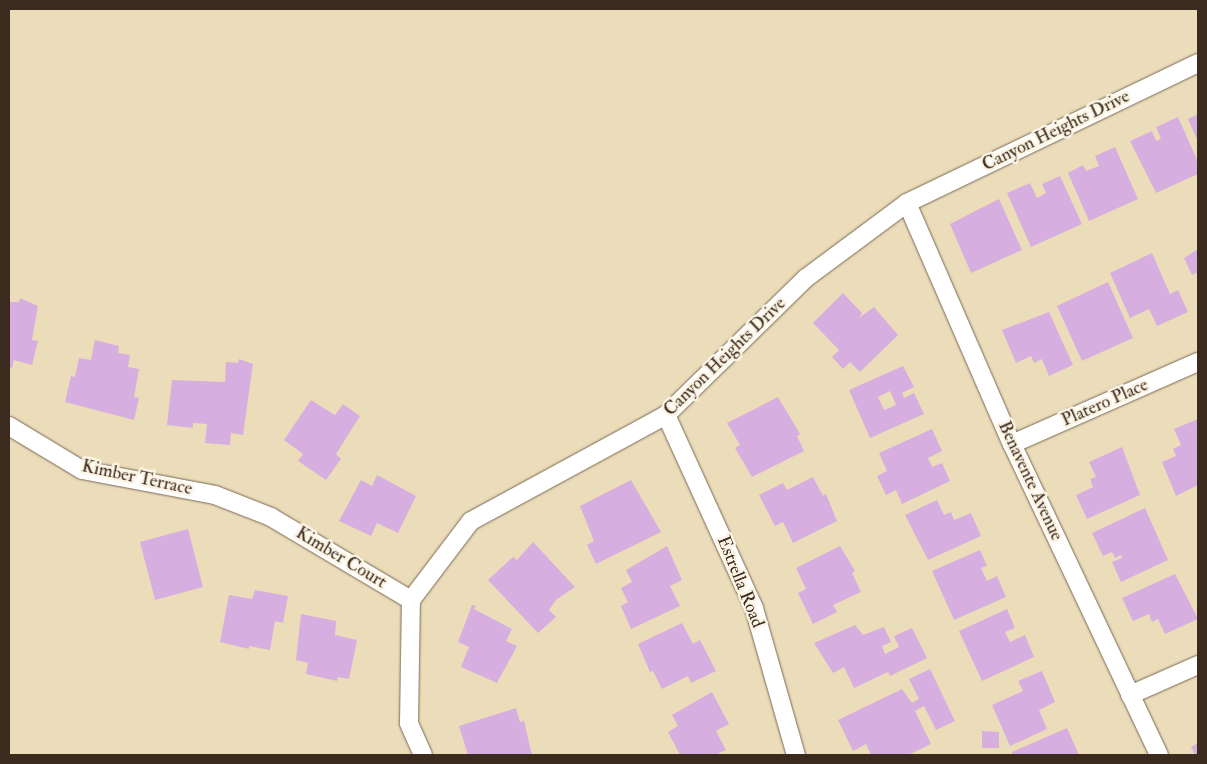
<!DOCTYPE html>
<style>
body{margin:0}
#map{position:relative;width:1207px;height:764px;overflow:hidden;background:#ecddba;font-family:"IM FELL Double Pica",serif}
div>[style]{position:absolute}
.building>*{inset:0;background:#d6aedf}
.roads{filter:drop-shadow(0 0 1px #796955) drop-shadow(0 0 1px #796955)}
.street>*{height:18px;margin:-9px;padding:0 9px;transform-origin:9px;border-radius:9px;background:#fff}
span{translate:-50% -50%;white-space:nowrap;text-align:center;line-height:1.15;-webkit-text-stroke:5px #fcf5e5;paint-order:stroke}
.street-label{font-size:18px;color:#3b2a1e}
.frame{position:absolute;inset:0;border:10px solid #3b2a1e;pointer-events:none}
</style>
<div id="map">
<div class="building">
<i style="clip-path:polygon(1198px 114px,1198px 142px,1188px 119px)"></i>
<i style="clip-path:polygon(1178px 117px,1198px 162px,1198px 174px,1156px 193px,1130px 141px,1152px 131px,1156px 141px,1161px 139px,1156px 127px)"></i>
<i style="clip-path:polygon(1115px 147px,1138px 199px,1089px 221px,1068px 173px,1083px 165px,1086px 171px,1099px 166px,1095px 156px)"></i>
<i style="clip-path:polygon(1060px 176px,1082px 224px,1031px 247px,1007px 193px,1030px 183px,1037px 198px,1046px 193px,1042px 184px)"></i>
<i style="clip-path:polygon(999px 199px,1022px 250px,971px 273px,950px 224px)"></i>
<i style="clip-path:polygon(1198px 249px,1198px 272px,1192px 275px,1184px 258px)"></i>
<i style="clip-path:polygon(1152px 253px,1170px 294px,1178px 290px,1188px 312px,1157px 326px,1149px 309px,1130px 318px,1110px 273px)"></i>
<i style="clip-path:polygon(1108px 282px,1133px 338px,1082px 361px,1057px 306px)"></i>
<i style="clip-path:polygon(843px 293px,862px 313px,859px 318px,874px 307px,898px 335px,860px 372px,850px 362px,843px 369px,832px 357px,839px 350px,813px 323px)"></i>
<i style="clip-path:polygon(20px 298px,38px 306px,32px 340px,38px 341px,32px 365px,14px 360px,12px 368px,9px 367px,9px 302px,19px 302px)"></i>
<i style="clip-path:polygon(1049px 312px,1073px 365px,1049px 376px,1042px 359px,1034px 363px,1031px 356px,1016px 363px,1002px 330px)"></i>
<i style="clip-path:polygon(95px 340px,119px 346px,118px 353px,130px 355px,128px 367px,139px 369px,134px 397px,139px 398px,134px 420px,65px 402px,71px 376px,75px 377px,79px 358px,91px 360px)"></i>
<i style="clip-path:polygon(239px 359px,253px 364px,243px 435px,231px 433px,230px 445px,205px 443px,207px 424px,193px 423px,193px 428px,167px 425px,172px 380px,225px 382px,226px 362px,238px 363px)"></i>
<i style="clip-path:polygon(evenodd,903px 366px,914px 387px,902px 393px,904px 398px,914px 393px,924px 414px,870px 438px,849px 390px,903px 366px,890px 391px,896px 405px,884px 410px,878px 397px,890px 391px)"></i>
<i style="clip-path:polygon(778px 397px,800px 434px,797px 436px,804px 451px,752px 477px,735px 448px,740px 445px,727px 423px)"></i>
<i style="clip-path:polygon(311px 400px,335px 415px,343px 404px,360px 416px,336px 454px,341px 459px,326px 480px,298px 461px,303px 454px,284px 440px)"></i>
<i style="clip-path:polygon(1198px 419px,1198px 485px,1176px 496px,1162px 462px,1176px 456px,1173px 449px,1181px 445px,1174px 429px)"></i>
<i style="clip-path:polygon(932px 429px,942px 451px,928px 458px,932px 467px,942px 463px,950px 481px,902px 504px,896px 490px,886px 495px,877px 476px,887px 471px,879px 453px)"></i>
<i style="clip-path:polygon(1122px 447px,1140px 495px,1087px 519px,1076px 495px,1093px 487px,1090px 479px,1096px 477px,1089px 462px)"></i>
<i style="clip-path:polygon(377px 475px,416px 496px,398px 533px,377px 523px,371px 536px,339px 521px,361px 480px,372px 486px)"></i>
<i style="clip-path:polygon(813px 477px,823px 496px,826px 494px,837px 521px,793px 543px,783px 522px,775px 526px,759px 495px,783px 483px,787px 490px)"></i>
<i style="clip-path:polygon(631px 480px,661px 532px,596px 564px,587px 545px,594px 541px,580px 506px)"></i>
<i style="clip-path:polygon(937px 500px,944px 515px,951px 512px,954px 520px,971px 513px,981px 536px,928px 560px,905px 515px)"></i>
<i style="clip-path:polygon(1145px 508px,1168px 560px,1121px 582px,1112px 562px,1122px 558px,1121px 555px,1115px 558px,1112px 552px,1103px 556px,1092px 533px)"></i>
<i style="clip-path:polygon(188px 529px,203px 587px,155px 600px,140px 542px)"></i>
<i style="clip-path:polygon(533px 542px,575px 587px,556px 600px,549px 610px,556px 617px,538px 633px,488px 580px,513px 557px,517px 560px)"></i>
<i style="clip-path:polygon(667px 546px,682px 580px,670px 586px,680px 606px,631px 629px,621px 606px,628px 602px,621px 588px,632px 582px,626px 570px)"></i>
<i style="clip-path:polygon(840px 546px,855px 571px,852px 573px,861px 592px,833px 605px,837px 612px,813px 624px,798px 593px,806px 589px,796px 568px)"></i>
<i style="clip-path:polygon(980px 550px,987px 566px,981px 568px,987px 581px,997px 576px,1006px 597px,954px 620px,932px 571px)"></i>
<i style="clip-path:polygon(1175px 574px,1198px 619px,1165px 634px,1158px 619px,1152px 622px,1149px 614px,1133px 621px,1122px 598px)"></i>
<i style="clip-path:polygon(255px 590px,288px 596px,283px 623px,275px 621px,270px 650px,249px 646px,249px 649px,220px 642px,229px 595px,252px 599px)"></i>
<i style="clip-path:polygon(472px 605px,476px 606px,474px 609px,512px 629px,506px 641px,517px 646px,497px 683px,461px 667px,469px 647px,458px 642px)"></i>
<i style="clip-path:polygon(1007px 609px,1015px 628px,1005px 632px,1010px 642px,1025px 635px,1034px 657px,982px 681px,959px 631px)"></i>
<i style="clip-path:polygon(301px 614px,336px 621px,335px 635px,357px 640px,349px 679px,338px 677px,337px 681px,306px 674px,308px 663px,296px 660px)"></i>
<i style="clip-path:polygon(682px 623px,693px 644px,700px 640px,716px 671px,691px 683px,688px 676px,662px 689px,653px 671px,650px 672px,638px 644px)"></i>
<i style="clip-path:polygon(855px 625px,863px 635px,884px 627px,891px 642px,882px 646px,885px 654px,899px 647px,894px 636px,912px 628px,927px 658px,890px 676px,888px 672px,854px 688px,844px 667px,833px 673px,814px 643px)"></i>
<i style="clip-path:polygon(930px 669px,955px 721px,936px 730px,924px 706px,915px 711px,931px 744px,908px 755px,871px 755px,866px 744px,853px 751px,838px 720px,902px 689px,912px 703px,919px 699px,909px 679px)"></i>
<i style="clip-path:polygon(1042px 671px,1055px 702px,1039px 710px,1047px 729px,1010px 746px,992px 705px,1023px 691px,1018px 681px)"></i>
<i style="clip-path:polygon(712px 692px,729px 724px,716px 731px,726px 750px,715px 755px,680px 755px,668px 732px,678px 726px,672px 715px)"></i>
<i style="clip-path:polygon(516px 708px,520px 722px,524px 721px,532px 755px,468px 755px,459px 726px)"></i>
<i style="clip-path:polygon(1067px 728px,1079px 755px,1013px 755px,1012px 752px)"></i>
<i style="clip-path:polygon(982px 731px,999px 732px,999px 748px,982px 748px)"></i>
<i style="clip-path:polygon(1198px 743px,1198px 755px,1195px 755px,1191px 747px)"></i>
</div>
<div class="roads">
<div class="street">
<i style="left:907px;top:203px;width:263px;rotate:66.5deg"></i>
<i style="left:1012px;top:444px;width:344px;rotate:64.7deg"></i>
<i style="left:666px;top:415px;width:212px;rotate:65.5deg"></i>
<i style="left:754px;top:608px;width:153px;rotate:74.1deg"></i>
<i style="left:9px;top:426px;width:85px;rotate:31.1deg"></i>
<i style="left:82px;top:470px;width:135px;rotate:10.6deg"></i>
<i style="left:215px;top:495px;width:60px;rotate:21.4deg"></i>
<i style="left:271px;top:517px;width:163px;rotate:30.7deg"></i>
<i style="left:1012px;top:444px;width:203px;rotate:-23.8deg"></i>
<i style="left:1130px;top:695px;width:74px;rotate:-23.8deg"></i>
<i style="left:423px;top:755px;width:35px;rotate:-114deg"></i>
<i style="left:409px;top:723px;width:123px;rotate:-89.1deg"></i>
<i style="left:411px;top:600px;width:99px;rotate:-52.8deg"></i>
<i style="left:471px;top:521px;width:222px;rotate:-28.5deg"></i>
<i style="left:666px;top:415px;width:196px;rotate:-44.4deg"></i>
<i style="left:806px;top:278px;width:126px;rotate:-36.6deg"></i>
<i style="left:907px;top:203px;width:323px;rotate:-25.7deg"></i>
</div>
</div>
<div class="street-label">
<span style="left:1056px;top:131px;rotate:-26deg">Canyon Heights Drive</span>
<span style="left:725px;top:357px;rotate:-44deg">Canyon Heights Drive</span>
<span style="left:1105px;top:403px;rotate:-24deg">Platero Place</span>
<span style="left:137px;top:478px;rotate:12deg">Kimber Terrace</span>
<span style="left:1030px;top:481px;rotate:65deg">Benavente Avenue</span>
<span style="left:341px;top:558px;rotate:31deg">Kimber Court</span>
<span style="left:740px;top:582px;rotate:68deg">Estrella Road</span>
</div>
<div class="frame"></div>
</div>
